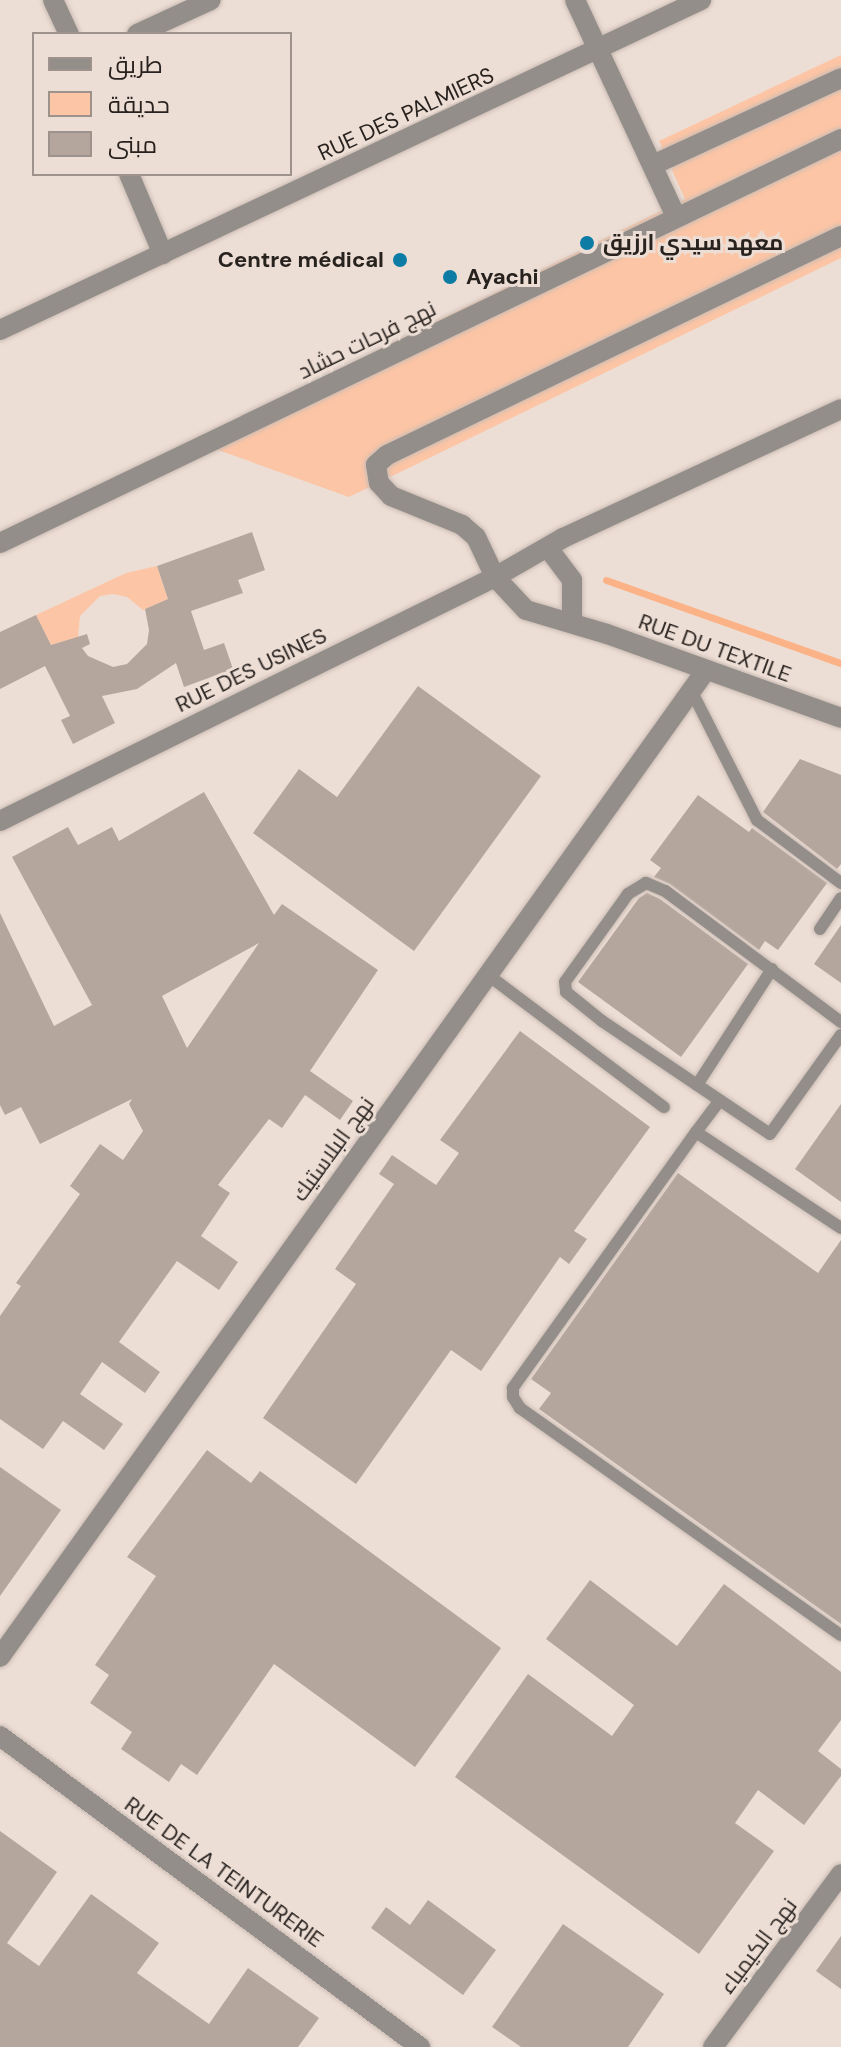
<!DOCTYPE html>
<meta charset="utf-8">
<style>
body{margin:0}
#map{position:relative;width:841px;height:2047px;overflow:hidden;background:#edded5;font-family:"DM Sans",Cairo,sans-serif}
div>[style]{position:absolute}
.green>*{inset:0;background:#fcc5a5}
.stream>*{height:7px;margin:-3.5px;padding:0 3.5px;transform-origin:3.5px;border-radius:3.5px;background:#fbb287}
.building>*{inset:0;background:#b4a69d}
.roads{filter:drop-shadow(0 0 2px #cabcb4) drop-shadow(0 0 2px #cabcb4)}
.lane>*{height:12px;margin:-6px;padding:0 6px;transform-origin:6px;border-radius:6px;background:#948e8a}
.street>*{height:20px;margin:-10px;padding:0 10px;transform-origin:10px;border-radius:10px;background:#948e8a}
.dots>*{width:22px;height:22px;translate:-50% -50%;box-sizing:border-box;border:4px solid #edded5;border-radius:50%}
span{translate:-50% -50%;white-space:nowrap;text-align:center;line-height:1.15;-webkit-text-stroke:6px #edded5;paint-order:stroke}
.street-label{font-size:22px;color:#28221f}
.poi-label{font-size:22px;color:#28221f;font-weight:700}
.left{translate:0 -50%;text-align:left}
.right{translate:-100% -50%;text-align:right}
.legend{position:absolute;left:32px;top:32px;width:260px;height:144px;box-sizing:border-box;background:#edded5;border:2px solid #9e938c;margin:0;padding:10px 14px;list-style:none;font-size:24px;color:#28221f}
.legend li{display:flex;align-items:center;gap:16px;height:40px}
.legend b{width:40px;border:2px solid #9e938c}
</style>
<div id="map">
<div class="green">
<i style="clip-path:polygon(841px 55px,841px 258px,349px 497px,193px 441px,685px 199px,659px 141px)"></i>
<i style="clip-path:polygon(157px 566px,168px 599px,143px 610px,127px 597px,113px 594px,100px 596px,80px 616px,78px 637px,51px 645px,36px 615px,126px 573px)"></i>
</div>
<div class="stream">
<i style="left:606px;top:580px;width:249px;rotate:19.5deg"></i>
</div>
<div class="building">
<i style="clip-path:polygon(252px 532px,265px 570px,238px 580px,243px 593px,191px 611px,204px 650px,224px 643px,233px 669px,184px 687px,176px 663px,137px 689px,102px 696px,115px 723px,73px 744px,61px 720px,70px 716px,45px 666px,0 689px,0 632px,36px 615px,51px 645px,87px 634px,90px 644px,82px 648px,88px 656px,113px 667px,127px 664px,147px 644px,149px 630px,145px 609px,168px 599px,157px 566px)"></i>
<i style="clip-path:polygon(418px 686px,541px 776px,414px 951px,253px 833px,299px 769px,337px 797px)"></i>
<i style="clip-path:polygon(800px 759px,841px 775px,841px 864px,837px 869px,763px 812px)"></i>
<i style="clip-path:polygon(evenodd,204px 792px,274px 915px,282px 904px,378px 970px,310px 1071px,353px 1101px,340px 1120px,305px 1095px,282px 1128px,269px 1119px,218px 1185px,230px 1193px,201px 1236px,238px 1262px,219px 1290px,177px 1261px,119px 1342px,160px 1372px,145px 1393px,102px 1362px,80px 1394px,123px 1424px,104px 1450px,63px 1421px,43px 1449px,0 1419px,0 1316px,21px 1286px,16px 1283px,80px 1194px,70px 1186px,100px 1144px,123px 1160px,143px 1131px,129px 1104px,132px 1099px,40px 1144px,21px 1107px,5px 1115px,0 1105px,0 913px,54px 1026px,92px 1005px,12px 857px,68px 827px,78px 845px,112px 827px,119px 841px,204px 792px,259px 943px,187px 1048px,162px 996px,259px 943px)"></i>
<i style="clip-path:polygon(698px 795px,749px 832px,752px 828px,827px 883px,778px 950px,765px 941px,759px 950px,670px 884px,654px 877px,661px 868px,650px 860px)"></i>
<i style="clip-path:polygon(647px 893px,660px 899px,748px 964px,681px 1057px,578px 982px,639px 898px)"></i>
<i style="clip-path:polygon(841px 925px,841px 983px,814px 964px)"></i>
<i style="clip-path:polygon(520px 1031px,650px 1127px,574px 1231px,587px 1239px,569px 1264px,560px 1257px,481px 1371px,451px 1350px,356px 1484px,263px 1418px,356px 1284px,335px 1269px,394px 1184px,379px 1174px,392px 1155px,436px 1185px,459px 1153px,440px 1140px)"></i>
<i style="clip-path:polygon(841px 1104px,841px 1202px,795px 1169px)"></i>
<i style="clip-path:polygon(678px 1173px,818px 1273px,841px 1240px,841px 1624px,539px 1409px,551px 1393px,531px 1379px)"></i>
<i style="clip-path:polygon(207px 1450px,251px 1483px,260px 1471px,501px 1648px,415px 1767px,274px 1664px,197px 1775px,181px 1764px,169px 1782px,121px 1749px,132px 1732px,90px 1703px,109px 1675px,95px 1665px,156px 1576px,127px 1557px)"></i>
<i style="clip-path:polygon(0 1467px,61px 1510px,0 1596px)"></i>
<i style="clip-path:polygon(590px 1580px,677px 1646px,724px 1584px,841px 1672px,841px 1720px,818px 1751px,841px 1769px,841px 1776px,804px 1825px,758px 1790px,735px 1823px,774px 1851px,699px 1954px,455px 1777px,528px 1674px,612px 1736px,634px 1705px,546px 1639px)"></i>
<i style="clip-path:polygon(0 1831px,57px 1872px,7px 1943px,39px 1966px,91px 1894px,159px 1943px,137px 1973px,209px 2024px,248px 1968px,319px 2018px,298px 2047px,0 2047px)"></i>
<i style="clip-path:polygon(428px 1900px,496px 1950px,463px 1995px,371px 1928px,386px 1907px,410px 1925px)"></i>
<i style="clip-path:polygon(563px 1924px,664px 1994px,628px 2047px,521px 2047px,492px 2027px)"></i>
<i style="clip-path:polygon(841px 1936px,841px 1989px,816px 1971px)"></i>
</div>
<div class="roads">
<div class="lane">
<i style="left:691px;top:690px;width:146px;rotate:63.1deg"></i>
<i style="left:757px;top:820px;width:105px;rotate:36.9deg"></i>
<i style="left:820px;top:929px;width:37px;rotate:-56deg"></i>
<i style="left:488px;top:975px;width:220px;rotate:36.9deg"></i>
<i style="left:841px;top:1022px;width:219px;rotate:-143.3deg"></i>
<i style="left:665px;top:891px;width:21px;rotate:-157deg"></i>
<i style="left:646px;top:883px;width:21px;rotate:149deg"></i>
<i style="left:628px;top:894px;width:108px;rotate:125.6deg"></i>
<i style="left:565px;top:982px;width:10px;rotate:84deg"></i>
<i style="left:566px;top:992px;width:46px;rotate:38.9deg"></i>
<i style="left:602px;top:1021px;width:202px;rotate:33.9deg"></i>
<i style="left:770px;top:1134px;width:122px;rotate:-54.4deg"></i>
<i style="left:697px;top:1085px;width:138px;rotate:-57.1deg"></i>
<i style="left:696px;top:1132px;width:39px;rotate:-53deg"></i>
<i style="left:841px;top:1228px;width:174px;rotate:-146.5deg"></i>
<i style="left:696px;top:1132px;width:315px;rotate:125.6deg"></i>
<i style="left:513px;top:1388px;width:9px;rotate:90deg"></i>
<i style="left:513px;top:1397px;width:13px;rotate:58deg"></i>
<i style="left:520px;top:1408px;width:393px;rotate:35.3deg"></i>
</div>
<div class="street">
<i style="left:53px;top:0;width:38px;rotate:65deg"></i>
<i style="left:575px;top:0;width:239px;rotate:65deg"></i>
<i style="left:137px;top:34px;width:81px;rotate:-24.7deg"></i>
<i style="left:653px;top:165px;width:207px;rotate:-24.8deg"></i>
<i style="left:129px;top:174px;width:87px;rotate:67deg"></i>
<i style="left:841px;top:236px;width:504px;rotate:154.25deg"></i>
<i style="left:387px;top:455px;width:15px;rotate:138deg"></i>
<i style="left:376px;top:465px;width:18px;rotate:81deg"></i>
<i style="left:379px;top:483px;width:18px;rotate:47deg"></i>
<i style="left:391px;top:496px;width:77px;rotate:22.2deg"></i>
<i style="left:462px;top:525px;width:18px;rotate:41deg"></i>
<i style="left:476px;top:537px;width:44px;rotate:64.6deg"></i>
<i style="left:495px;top:577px;width:45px;rotate:46.8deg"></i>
<i style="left:526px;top:610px;width:84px;rotate:16.5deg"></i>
<i style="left:607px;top:634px;width:249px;rotate:19.7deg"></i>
<i style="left:0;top:330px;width:775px;rotate:-25.21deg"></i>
<i style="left:0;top:543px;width:933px;rotate:-25.66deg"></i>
<i style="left:548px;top:548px;width:40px;rotate:53deg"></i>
<i style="left:572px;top:580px;width:42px;rotate:90deg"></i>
<i style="left:0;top:821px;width:552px;rotate:-26.24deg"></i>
<i style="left:495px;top:577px;width:78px;rotate:-29.8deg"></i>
<i style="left:563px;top:538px;width:306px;rotate:-24.9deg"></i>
<i style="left:0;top:1657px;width:1214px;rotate:-54.42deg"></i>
<i style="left:0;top:1736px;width:523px;rotate:36.52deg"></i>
<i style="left:713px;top:2047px;width:215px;rotate:-53.5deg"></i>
</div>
</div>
<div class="dots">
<i style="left:587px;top:243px;background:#0d7ca5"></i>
<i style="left:400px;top:260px;background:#0d7ca5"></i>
<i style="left:450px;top:277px;background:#0d7ca5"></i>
</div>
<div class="street-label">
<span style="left:406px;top:114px;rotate:-25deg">RUE DES PALMIERS</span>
<span style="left:367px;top:340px;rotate:-26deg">نهج فرحات حشاد</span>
<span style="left:715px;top:648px;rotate:20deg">RUE DU TEXTILE</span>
<span style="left:251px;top:670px;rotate:-26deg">RUE DES USINES</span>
<span style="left:333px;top:1149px;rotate:-54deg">نهج البلاستيك</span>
<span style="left:224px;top:1872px;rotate:36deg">RUE DE LA TEINTURERIE</span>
<span style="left:758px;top:1946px;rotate:-53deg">نهج الكيمياء</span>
</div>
<div class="poi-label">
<span class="left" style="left:603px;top:243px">معهد سيدي ارزيق</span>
<span class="right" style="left:384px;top:260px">Centre médical</span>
<span class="left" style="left:466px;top:277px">Ayachi</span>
</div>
<ul class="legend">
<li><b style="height:10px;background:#948e8a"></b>طريق</li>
<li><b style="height:22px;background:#fcc5a5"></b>حديقة</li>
<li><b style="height:22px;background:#b4a69d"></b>مبنى</li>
</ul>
</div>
